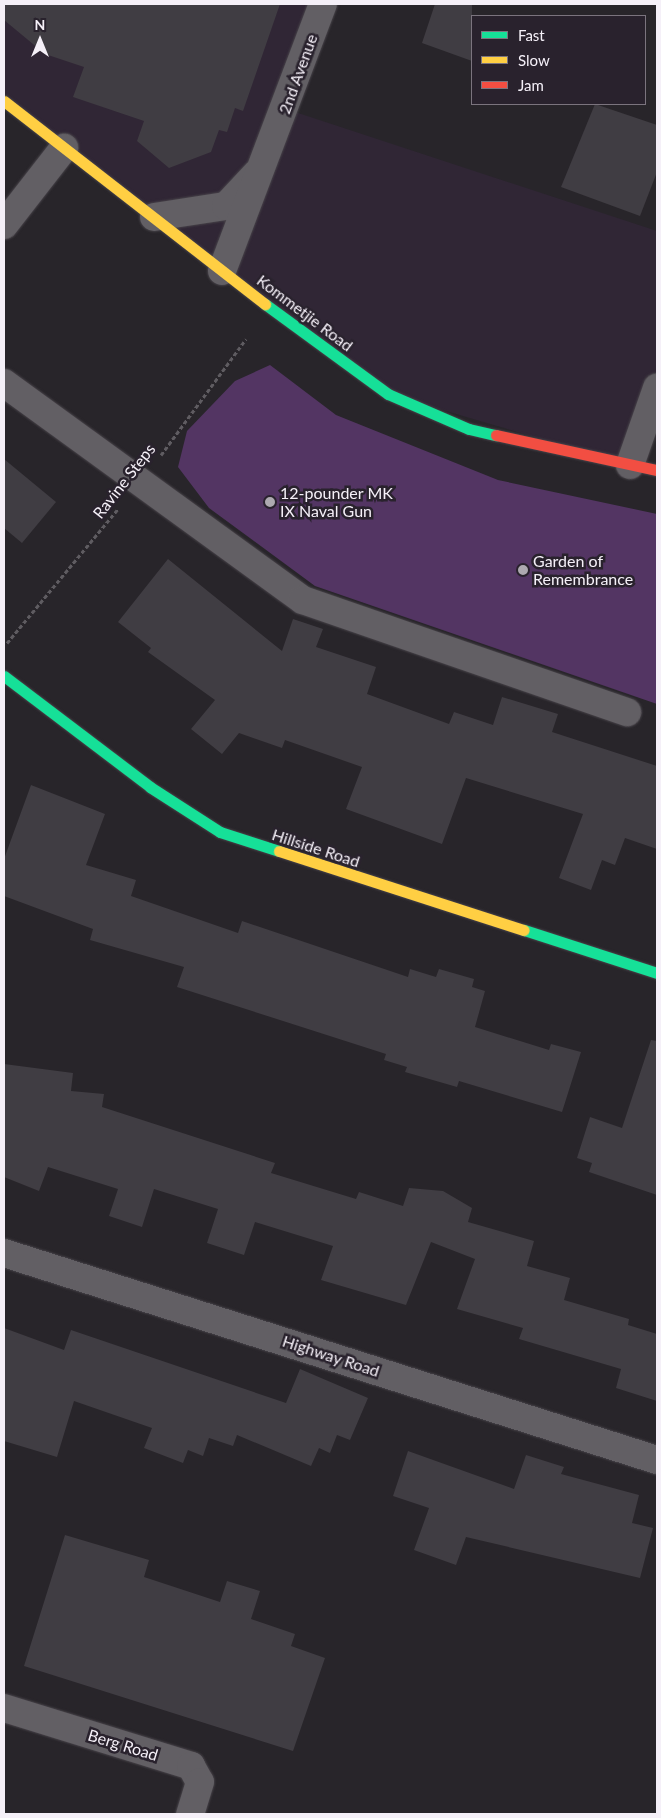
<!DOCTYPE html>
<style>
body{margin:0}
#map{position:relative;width:661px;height:1818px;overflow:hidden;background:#28252a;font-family:Lato,sans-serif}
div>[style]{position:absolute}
.built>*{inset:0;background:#302635}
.green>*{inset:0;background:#533563}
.building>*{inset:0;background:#403d43}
.path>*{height:3px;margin-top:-1.5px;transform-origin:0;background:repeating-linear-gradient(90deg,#5f5c61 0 4px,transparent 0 6.5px)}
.roads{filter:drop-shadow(0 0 1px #474349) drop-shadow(0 0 1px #474349)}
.street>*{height:28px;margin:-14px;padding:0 14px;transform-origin:14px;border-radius:14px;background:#625f64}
.fast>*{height:11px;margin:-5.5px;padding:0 5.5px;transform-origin:5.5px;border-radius:5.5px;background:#16e098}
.slow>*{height:11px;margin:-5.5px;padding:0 5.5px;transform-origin:5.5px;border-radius:5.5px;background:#ffcf43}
.jam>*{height:11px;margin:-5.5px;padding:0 5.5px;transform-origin:5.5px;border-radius:5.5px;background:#f24e42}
.dots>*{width:14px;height:14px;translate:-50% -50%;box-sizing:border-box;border:2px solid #29222d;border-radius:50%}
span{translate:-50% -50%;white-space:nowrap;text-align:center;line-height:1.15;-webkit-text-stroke:5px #29222d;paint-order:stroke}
.street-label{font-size:16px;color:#f5f0f8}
.poi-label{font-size:16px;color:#f5f0f8}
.left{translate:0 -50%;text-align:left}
.frame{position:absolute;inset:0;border:5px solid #f5f0f8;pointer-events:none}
.legend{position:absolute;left:471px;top:15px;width:175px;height:90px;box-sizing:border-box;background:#29222d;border:1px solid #7b747e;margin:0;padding:6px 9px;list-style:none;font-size:15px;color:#f5f0f8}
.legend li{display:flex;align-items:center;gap:10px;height:25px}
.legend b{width:25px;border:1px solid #7b747e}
.north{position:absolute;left:15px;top:15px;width:50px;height:50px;-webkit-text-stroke:4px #29222d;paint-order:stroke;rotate:0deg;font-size:14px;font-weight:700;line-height:20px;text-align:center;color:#f5f0f8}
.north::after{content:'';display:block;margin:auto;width:18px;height:22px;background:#f5f0f8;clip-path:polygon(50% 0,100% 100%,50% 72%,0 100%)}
</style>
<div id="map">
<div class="built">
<i style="clip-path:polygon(4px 4px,323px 4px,286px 109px,657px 231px,657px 388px,630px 465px,388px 394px,4px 101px)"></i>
</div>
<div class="green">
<i style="clip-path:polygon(270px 365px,336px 415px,498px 480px,657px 514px,657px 704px,315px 586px,209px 508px,178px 467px,187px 431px,235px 381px)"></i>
</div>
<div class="building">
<i style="clip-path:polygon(4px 4px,280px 4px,243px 111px,235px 108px,227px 132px,219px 130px,211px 152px,169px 168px,137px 141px,144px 121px,73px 97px,84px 67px,45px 54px,4px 20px)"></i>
<i style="clip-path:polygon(435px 4px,472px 4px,472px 61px,422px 43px)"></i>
<i style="clip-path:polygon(595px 104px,657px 125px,657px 172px,640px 216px,561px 187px)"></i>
<i style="clip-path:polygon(4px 459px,56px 502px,22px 543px,4px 528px)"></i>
<i style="clip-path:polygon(168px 559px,282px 651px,293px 619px,323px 629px,316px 647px,376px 667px,367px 694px,449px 724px,454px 712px,493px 725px,502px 697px,558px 714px,552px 732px,657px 766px,657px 849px,625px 838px,615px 865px,602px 860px,591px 890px,559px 878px,583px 814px,466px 778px,442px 844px,346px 809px,362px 767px,285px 740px,282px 748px,239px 733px,222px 754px,191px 729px,215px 700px,148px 652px,151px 648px,118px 622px)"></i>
<i style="clip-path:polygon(31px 785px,105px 814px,86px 865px,136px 880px,131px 896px,238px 933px,242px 921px,408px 977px,410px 969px,436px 977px,439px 969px,474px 979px,472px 987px,485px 991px,475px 1027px,549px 1050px,551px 1044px,581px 1052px,562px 1112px,459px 1081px,457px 1087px,405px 1072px,407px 1067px,384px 1060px,386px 1054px,177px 987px,184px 967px,90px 940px,93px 929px,4px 896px,4px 859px)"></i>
<i style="clip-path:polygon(651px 1040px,657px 1041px,657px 1195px,589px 1172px,592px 1163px,577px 1158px,590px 1117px,622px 1128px)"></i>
<i style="clip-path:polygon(4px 1064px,73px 1073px,71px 1091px,104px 1094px,102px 1107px,275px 1163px,271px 1173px,356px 1199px,359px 1192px,403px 1206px,409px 1188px,443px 1191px,472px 1208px,468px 1222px,534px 1241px,527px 1266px,570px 1278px,564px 1300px,629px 1319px,628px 1325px,657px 1334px,657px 1401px,616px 1388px,621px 1369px,519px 1339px,523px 1328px,457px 1309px,475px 1259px,431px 1242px,406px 1305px,321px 1280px,333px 1246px,255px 1222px,244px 1255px,207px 1243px,218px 1209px,154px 1189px,142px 1227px,109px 1216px,118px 1189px,48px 1167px,39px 1191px,4px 1177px)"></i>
<i style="clip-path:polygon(4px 1328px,64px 1350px,71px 1330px,286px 1403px,300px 1369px,368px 1398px,350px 1440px,337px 1435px,330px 1453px,319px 1448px,311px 1466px,237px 1435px,233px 1446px,209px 1438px,203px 1456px,188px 1450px,183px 1463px,144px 1448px,152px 1428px,74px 1401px,57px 1457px,4px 1441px)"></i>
<i style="clip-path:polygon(408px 1451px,514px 1489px,526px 1455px,564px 1467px,561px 1474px,639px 1495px,632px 1523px,653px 1528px,640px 1578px,466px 1537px,456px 1565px,414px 1550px,429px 1508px,393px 1496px)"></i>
<i style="clip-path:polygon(65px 1535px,149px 1560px,144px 1577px,220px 1602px,227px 1581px,260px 1591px,251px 1619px,295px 1634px,291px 1646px,325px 1658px,293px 1751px,24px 1666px)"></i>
</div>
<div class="path">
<i style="left:161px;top:455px;width:144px;rotate:-53.8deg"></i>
<i style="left:7px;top:643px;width:174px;rotate:-50.4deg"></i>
</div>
<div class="roads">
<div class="street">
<i style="left:154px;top:217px;width:73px;rotate:-8.7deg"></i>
<i style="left:226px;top:206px;width:45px;rotate:-46.8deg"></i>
<i style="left:4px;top:225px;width:98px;rotate:-52.1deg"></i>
<i style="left:222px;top:271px;width:285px;rotate:-69.3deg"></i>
<i style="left:4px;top:383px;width:369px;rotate:36deg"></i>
<i style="left:303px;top:600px;width:343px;rotate:19.1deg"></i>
<i style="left:630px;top:465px;width:82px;rotate:-70.7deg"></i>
<i style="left:4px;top:1253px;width:685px;rotate:17.59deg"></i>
<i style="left:4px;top:1708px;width:196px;rotate:17.2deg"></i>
<i style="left:191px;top:1766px;width:18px;rotate:61deg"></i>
<i style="left:200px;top:1782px;width:34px;rotate:107deg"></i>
</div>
<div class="fast">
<i style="left:265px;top:304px;width:152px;rotate:36.2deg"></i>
<i style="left:388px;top:394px;width:88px;rotate:23.4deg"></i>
<i style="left:469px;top:429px;width:28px;rotate:13deg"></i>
<i style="left:4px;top:676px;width:183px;rotate:37.2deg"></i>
<i style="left:150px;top:787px;width:83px;rotate:32.7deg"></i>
<i style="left:220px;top:832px;width:62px;rotate:17.9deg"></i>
<i style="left:524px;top:930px;width:140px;rotate:17.9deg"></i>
</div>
<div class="slow">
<i style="left:4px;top:101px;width:331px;rotate:37.9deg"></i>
<i style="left:279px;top:851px;width:257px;rotate:17.9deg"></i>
</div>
<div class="jam">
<i style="left:496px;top:435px;width:165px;rotate:12.3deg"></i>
</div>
</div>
<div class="dots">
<i style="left:270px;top:502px;background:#ada9b0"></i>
<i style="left:523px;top:570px;background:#ada9b0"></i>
</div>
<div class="street-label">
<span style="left:298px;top:74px;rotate:-70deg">2nd Avenue</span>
<span style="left:305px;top:313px;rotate:37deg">Kommetjie Road</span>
<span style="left:124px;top:481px;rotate:-52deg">Ravine Steps</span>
<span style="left:316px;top:848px;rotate:18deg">Hillside Road</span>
<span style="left:331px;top:1356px;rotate:18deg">Highway Road</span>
<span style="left:123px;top:1745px;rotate:17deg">Berg Road</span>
</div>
<div class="poi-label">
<span class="left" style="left:280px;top:502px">12-pounder MK<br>IX Naval Gun</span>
<span class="left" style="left:533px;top:570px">Garden of<br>Remembrance</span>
</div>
<div class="frame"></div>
<ul class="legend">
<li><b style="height:6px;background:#16e098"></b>Fast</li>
<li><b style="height:6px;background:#ffcf43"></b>Slow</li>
<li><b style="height:6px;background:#f24e42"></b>Jam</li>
</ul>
<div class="north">N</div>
</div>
